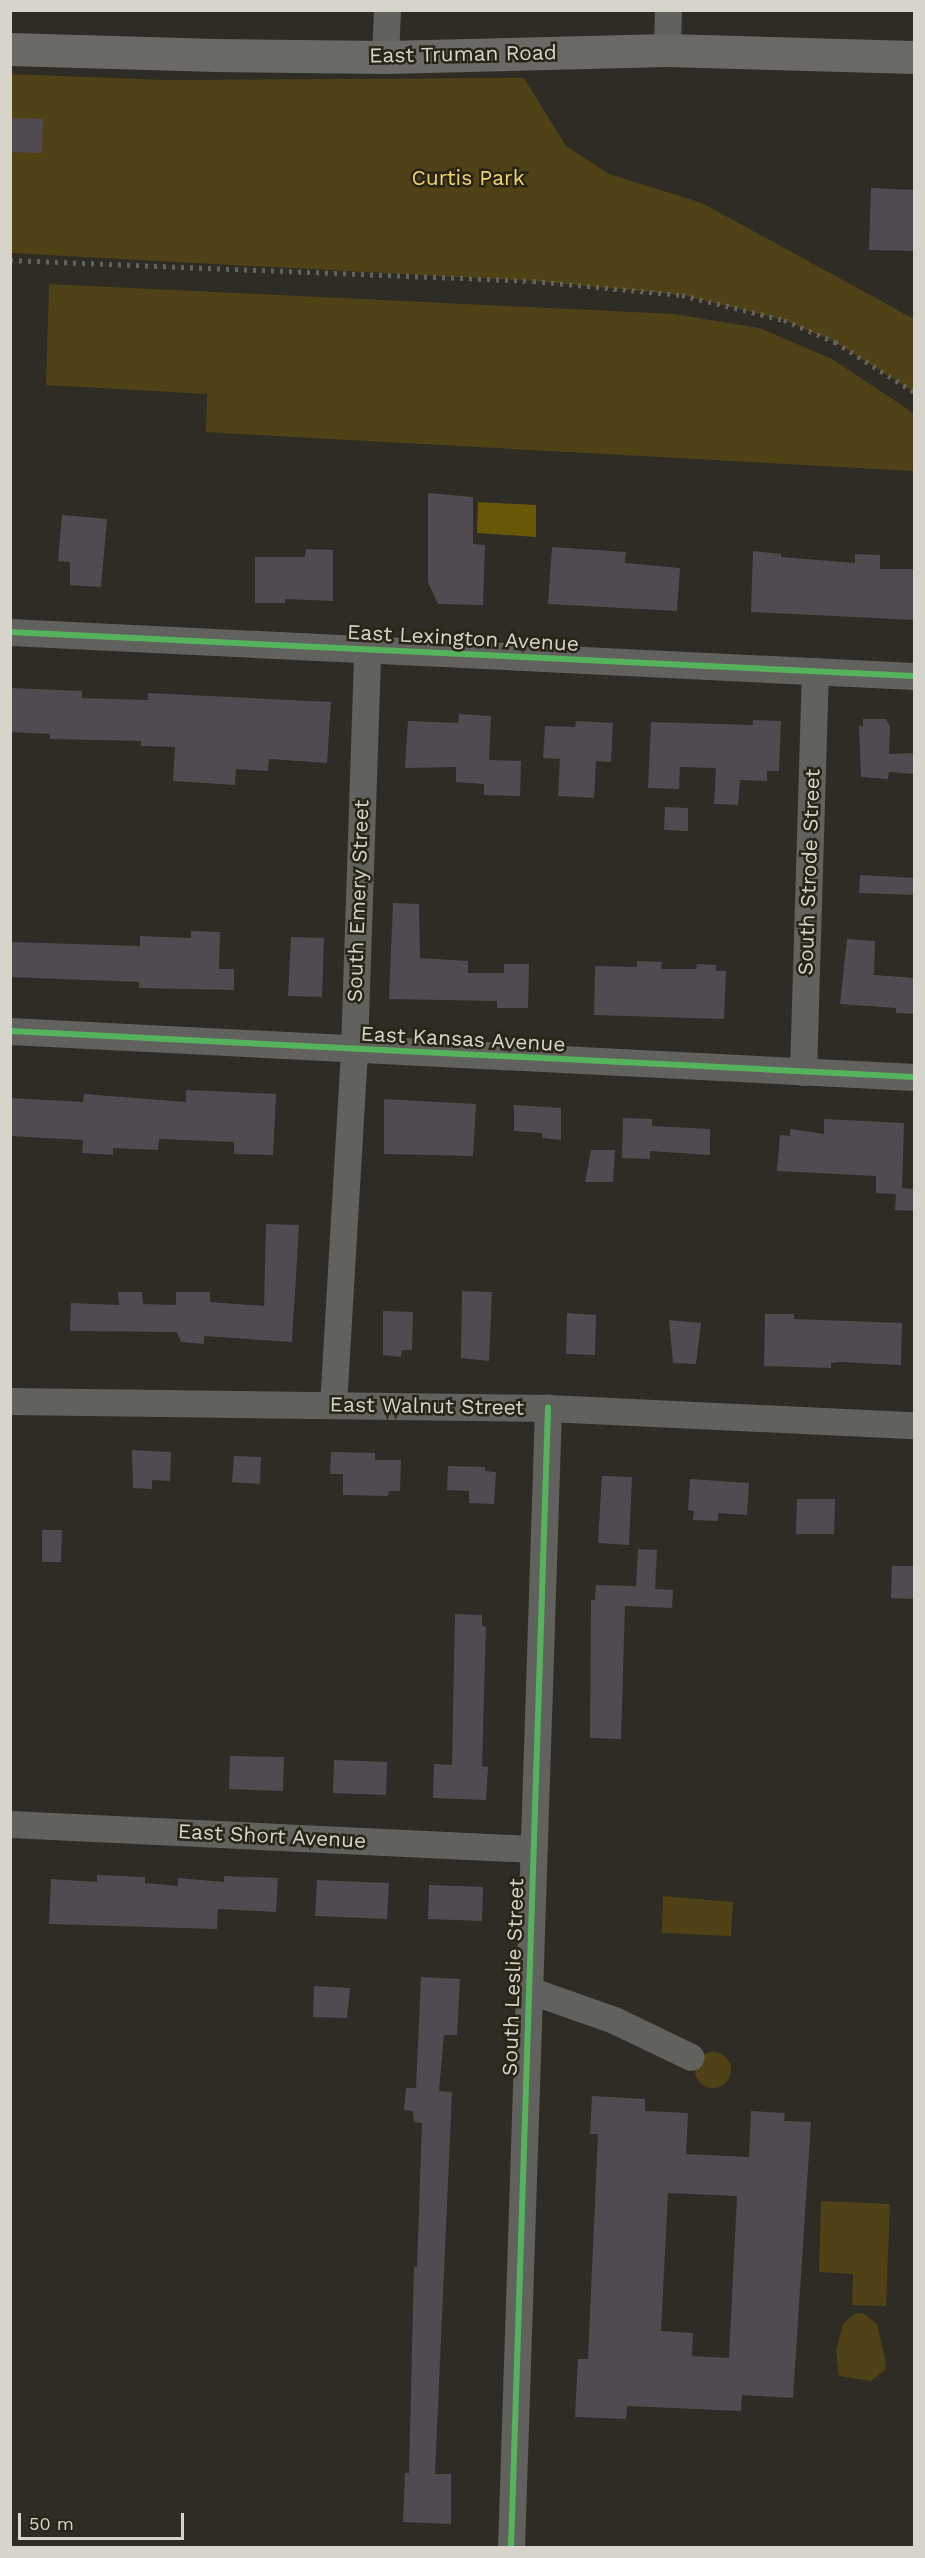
<!DOCTYPE html>
<style>
body{margin:0}
#map{position:relative;width:925px;height:2558px;overflow:hidden;background:#2e2c24;font-family:"Work Sans",sans-serif}
div>[style]{position:absolute}
.green>*{inset:0;background:#4f4216}
.round{border-radius:50%}
.water>*{inset:0;background:#685707}
.building>*{inset:0;background:#524a51}
.minor>*{height:27px;margin:-13.5px;padding:0 13.5px;transform-origin:13.5px;border-radius:13.5px;background:#61615e}
.major>*{height:33px;margin:-16.5px;padding:0 16.5px;transform-origin:16.5px;border-radius:16.5px;background:#6a6965}
.rail>*{height:4.5px;margin-top:-2.25px;transform-origin:0;background:repeating-linear-gradient(90deg,#63625c 0 3px,transparent 0 9px)}
.cycleway>*{height:6px;margin:-3px;padding:0 3px;transform-origin:3px;border-radius:3px;background:#56b35d}
span{translate:-50% -50%;white-space:nowrap;text-align:center;line-height:1.15;-webkit-text-stroke:5px #282517;paint-order:stroke}
.street-label{font-size:21px;color:#d7d4cc}
.park-label{font-size:21px;color:#f1d56f}
.frame{position:absolute;inset:0;border:12px solid #d7d4cc;pointer-events:none}
.scale{position:absolute;left:18px;top:2513px;width:166px;height:27px;box-sizing:border-box;border:3px solid #d7d4cc;border-top:0;padding-left:8px;font-size:18px;line-height:21px;white-space:nowrap;color:#d7d4cc;-webkit-text-stroke:4px #282517;paint-order:stroke}
</style>
<div id="map">
<div class="green">
<i style="clip-path:polygon(10px 74px,164px 80px,524px 78px,566px 146px,609px 174px,702px 203px,914px 319px,914px 392px,835px 342px,784px 320px,682px 295px,533px 281px,11px 253px)"></i>
<i style="clip-path:polygon(49px 284px,674px 314px,759px 328px,832px 359px,906px 408px,914px 415px,914px 471px,206px 432px,207px 394px,46px 385px)"></i>
<i style="clip-path:polygon(663px 1896px,733px 1902px,731px 1936px,662px 1933px)"></i>
<i class="round" style="left:695px;top:2052px;width:36px;height:36px"></i>
<i style="clip-path:polygon(821px 2201px,890px 2204px,886px 2306px,852px 2305px,853px 2274px,819px 2272px)"></i>
<i style="clip-path:polygon(863px 2313px,877px 2324px,886px 2363px,885px 2370px,871px 2381px,839px 2376px,836px 2351px,843px 2324px,854px 2314px)"></i>
</div>
<div class="water">
<i style="clip-path:polygon(478px 502px,536px 505px,536px 537px,477px 533px)"></i>
</div>
<div class="building">
<i style="clip-path:polygon(10px 118px,43px 119px,42px 153px,10px 152px)"></i>
<i style="clip-path:polygon(871px 188px,915px 190px,915px 251px,869px 250px)"></i>
<i style="clip-path:polygon(428px 493px,473px 497px,473px 544px,485px 545px,483px 605px,438px 604px,428px 582px)"></i>
<i style="clip-path:polygon(62px 515px,107px 519px,101px 587px,70px 585px,70px 562px,58px 561px)"></i>
<i style="clip-path:polygon(552px 547px,626px 552px,625px 563px,680px 568px,677px 611px,548px 604px)"></i>
<i style="clip-path:polygon(306px 549px,333px 550px,333px 601px,285px 599px,285px 603px,255px 603px,255px 557px,305px 557px)"></i>
<i style="clip-path:polygon(753px 551px,781px 554px,781px 557px,855px 563px,855px 554px,880px 555px,880px 569px,915px 569px,915px 620px,751px 612px)"></i>
<i style="clip-path:polygon(10px 688px,82px 691px,82px 698px,148px 700px,148px 693px,331px 702px,327px 763px,269px 759px,268px 771px,236px 769px,235px 785px,173px 781px,175px 747px,141px 746px,141px 741px,50px 739px,50px 734px,10px 732px)"></i>
<i style="clip-path:polygon(459px 714px,491px 716px,489px 760px,521px 761px,520px 796px,484px 795px,484px 784px,456px 782px,456px 767px,405px 768px,408px 721px,458px 723px)"></i>
<i style="clip-path:polygon(863px 719px,886px 719px,890px 727px,889px 754px,915px 753px,915px 774px,889px 772px,888px 779px,861px 777px,859px 726px,863px 727px)"></i>
<i style="clip-path:polygon(753px 720px,781px 721px,779px 771px,767px 771px,767px 781px,740px 780px,738px 805px,714px 804px,716px 768px,680px 767px,679px 789px,648px 788px,651px 722px,753px 725px)"></i>
<i style="clip-path:polygon(576px 721px,613px 723px,611px 762px,596px 761px,594px 798px,558px 796px,560px 759px,543px 758px,545px 726px,575px 727px)"></i>
<i style="clip-path:polygon(665px 807px,688px 808px,688px 831px,664px 830px)"></i>
<i style="clip-path:polygon(860px 875px,915px 878px,915px 895px,859px 893px)"></i>
<i style="clip-path:polygon(393px 903px,419px 904px,420px 958px,468px 961px,468px 973px,504px 973px,504px 964px,529px 964px,528px 1008px,497px 1008px,497px 1001px,389px 999px)"></i>
<i style="clip-path:polygon(191px 931px,220px 932px,219px 969px,234px 969px,234px 990px,139px 988px,139px 982px,10px 977px,11px 942px,140px 946px,140px 936px,191px 938px)"></i>
<i style="clip-path:polygon(291px 937px,324px 938px,322px 997px,288px 996px)"></i>
<i style="clip-path:polygon(847px 939px,875px 941px,874px 975px,915px 978px,915px 1014px,896px 1013px,896px 1008px,840px 1004px)"></i>
<i style="clip-path:polygon(637px 961px,662px 962px,661px 969px,696px 969px,697px 964px,716px 965px,716px 971px,726px 971px,724px 1019px,594px 1015px,595px 966px,637px 967px)"></i>
<i style="clip-path:polygon(186px 1090px,276px 1094px,273px 1155px,234px 1154px,234px 1142px,159px 1139px,158px 1150px,113px 1148px,113px 1155px,82px 1153px,83px 1140px,10px 1136px,10px 1098px,83px 1102px,84px 1094px,186px 1102px)"></i>
<i style="clip-path:polygon(384px 1099px,476px 1104px,473px 1156px,384px 1154px)"></i>
<i style="clip-path:polygon(514px 1105px,561px 1108px,561px 1140px,542px 1138px,542px 1133px,514px 1131px)"></i>
<i style="clip-path:polygon(623px 1118px,652px 1119px,652px 1126px,710px 1129px,710px 1155px,650px 1151px,650px 1159px,622px 1158px)"></i>
<i style="clip-path:polygon(824px 1119px,904px 1123px,902px 1188px,915px 1189px,915px 1211px,895px 1210px,896px 1194px,876px 1193px,876px 1176px,777px 1171px,780px 1135px,790px 1136px,790px 1129px,824px 1134px)"></i>
<i style="clip-path:polygon(591px 1150px,615px 1150px,613px 1182px,585px 1182px)"></i>
<i style="clip-path:polygon(266px 1224px,299px 1225px,292px 1342px,204px 1336px,204px 1344px,181px 1342px,177px 1332px,70px 1331px,71px 1303px,119px 1305px,118px 1292px,142px 1292px,143px 1304px,176px 1305px,176px 1292px,210px 1292px,210px 1302px,264px 1306px)"></i>
<i style="clip-path:polygon(462px 1291px,492px 1292px,489px 1361px,461px 1358px)"></i>
<i style="clip-path:polygon(383px 1311px,413px 1312px,412px 1350px,402px 1350px,401px 1357px,383px 1355px)"></i>
<i style="clip-path:polygon(567px 1313px,596px 1315px,595px 1355px,566px 1354px)"></i>
<i style="clip-path:polygon(765px 1314px,794px 1314px,794px 1319px,902px 1323px,901px 1365px,840px 1362px,831px 1363px,831px 1368px,764px 1366px)"></i>
<i style="clip-path:polygon(669px 1320px,701px 1323px,696px 1364px,673px 1363px)"></i>
<i style="clip-path:polygon(132px 1450px,171px 1452px,170px 1481px,152px 1480px,152px 1489px,133px 1488px)"></i>
<i style="clip-path:polygon(331px 1452px,375px 1453px,375px 1460px,401px 1460px,400px 1491px,389px 1491px,388px 1496px,343px 1495px,343px 1474px,330px 1474px)"></i>
<i style="clip-path:polygon(234px 1456px,261px 1457px,260px 1484px,232px 1482px)"></i>
<i style="clip-path:polygon(448px 1466px,485px 1467px,485px 1471px,496px 1472px,494px 1504px,469px 1503px,469px 1491px,447px 1490px)"></i>
<i style="clip-path:polygon(602px 1476px,632px 1477px,629px 1545px,598px 1543px)"></i>
<i style="clip-path:polygon(690px 1479px,749px 1483px,747px 1515px,718px 1513px,718px 1521px,693px 1520px,694px 1511px,688px 1510px)"></i>
<i style="clip-path:polygon(797px 1499px,835px 1499px,834px 1534px,796px 1534px)"></i>
<i style="clip-path:polygon(42px 1530px,62px 1530px,61px 1562px,42px 1562px)"></i>
<i style="clip-path:polygon(638px 1549px,657px 1550px,655px 1589px,673px 1590px,672px 1608px,625px 1606px,621px 1739px,590px 1738px,591px 1600px,595px 1600px,596px 1585px,636px 1586px)"></i>
<i style="clip-path:polygon(892px 1566px,914px 1566px,913px 1599px,891px 1598px)"></i>
<i style="clip-path:polygon(455px 1614px,482px 1615px,482px 1626px,486px 1627px,482px 1766px,488px 1767px,486px 1800px,433px 1798px,434px 1764px,452px 1765px)"></i>
<i style="clip-path:polygon(230px 1756px,284px 1757px,283px 1791px,229px 1789px)"></i>
<i style="clip-path:polygon(334px 1760px,387px 1762px,386px 1795px,333px 1793px)"></i>
<i style="clip-path:polygon(97px 1875px,145px 1877px,145px 1883px,178px 1886px,178px 1878px,224px 1882px,224px 1876px,278px 1878px,276px 1912px,218px 1909px,217px 1929px,49px 1924px,51px 1879px,97px 1882px)"></i>
<i style="clip-path:polygon(317px 1880px,389px 1883px,387px 1919px,315px 1916px)"></i>
<i style="clip-path:polygon(429px 1885px,483px 1887px,482px 1921px,428px 1919px)"></i>
<i style="clip-path:polygon(421px 1977px,460px 1979px,457px 2035px,444px 2035px,439px 2091px,452px 2092px,435px 2474px,451px 2474px,451px 2524px,403px 2522px,405px 2473px,409px 2473px,414px 2267px,417px 2267px,422px 2123px,414px 2122px,413px 2111px,404px 2110px,406px 2088px,416px 2088px)"></i>
<i style="clip-path:polygon(314px 1986px,350px 1988px,347px 2018px,313px 2017px)"></i>
<i style="clip-path:polygon(evenodd,592px 2096px,645px 2099px,645px 2111px,688px 2113px,686px 2154px,749px 2157px,751px 2111px,785px 2113px,784px 2121px,811px 2122px,793px 2398px,742px 2395px,741px 2411px,627px 2406px,626px 2419px,575px 2417px,578px 2359px,588px 2359px,598px 2134px,590px 2134px,592px 2096px,668px 2193px,737px 2196px,729px 2358px,692px 2356px,693px 2333px,661px 2331px,668px 2193px)"></i>
</div>
<div class="minor">
<i style="left:667px;top:50px;width:40px;rotate:-88.6deg"></i>
<i style="left:385px;top:57px;width:47px;rotate:-87.6deg"></i>
<i style="left:10px;top:632px;width:905px;rotate:2.79deg"></i>
<i style="left:10px;top:1031px;width:905px;rotate:2.91deg"></i>
<i style="left:803px;top:1072px;width:401px;rotate:-88.3deg"></i>
<i style="left:10px;top:1401px;width:538px;rotate:0.75deg"></i>
<i style="left:548px;top:1408px;width:366px;rotate:2.7deg"></i>
<i style="left:333px;top:1405px;width:357px;rotate:-86.6deg"></i>
<i style="left:354px;top:1049px;width:399px;rotate:-88.1deg"></i>
<i style="left:10px;top:1824px;width:524px;rotate:2.74deg"></i>
<i style="left:529px;top:1990px;width:90px;rotate:19.4deg"></i>
<i style="left:614px;top:2020px;width:85px;rotate:25.7deg"></i>
<i style="left:511px;top:2548px;width:1141px;rotate:-88.14deg"></i>
</div>
<div class="major">
<i style="left:10px;top:49px;width:206px;rotate:1.7deg"></i>
<i style="left:216px;top:55px;width:169px;rotate:0.7deg"></i>
<i style="left:385px;top:57px;width:282px;rotate:-1.4deg"></i>
<i style="left:667px;top:50px;width:247px;rotate:1.6deg"></i>
</div>
<div class="rail">
<i style="left:10px;top:260px;width:523px;rotate:2.3deg"></i>
<i style="left:533px;top:281px;width:150px;rotate:5.4deg"></i>
<i style="left:682px;top:295px;width:105px;rotate:13.8deg"></i>
<i style="left:784px;top:320px;width:56px;rotate:23.3deg"></i>
<i style="left:835px;top:342px;width:93px;rotate:32.3deg"></i>
</div>
<div class="cycleway">
<i style="left:10px;top:632px;width:905px;rotate:2.79deg"></i>
<i style="left:10px;top:1031px;width:905px;rotate:2.91deg"></i>
<i style="left:511px;top:2548px;width:1141px;rotate:-88.14deg"></i>
</div>
<div class="street-label">
<span style="left:463px;top:54px;rotate:-1deg">East Truman Road</span>
<span style="left:463px;top:638px;rotate:3deg">East Lexington Avenue</span>
<span style="left:809px;top:872px;rotate:-88deg">South Strode Street</span>
<span style="left:358px;top:901px;rotate:-88deg">South Emery Street</span>
<span style="left:463px;top:1039px;rotate:3deg">East Kansas Avenue</span>
<span style="left:427px;top:1406px;rotate:1deg">East Walnut Street</span>
<span style="left:272px;top:1836px;rotate:3deg">East Short Avenue</span>
<span style="left:513px;top:1977px;rotate:-88deg">South Leslie Street</span>
</div>
<div class="park-label">
<span style="left:468px;top:178px">Curtis Park</span>
</div>
<div class="frame"></div>
<div class="scale">50 m</div>
</div>
